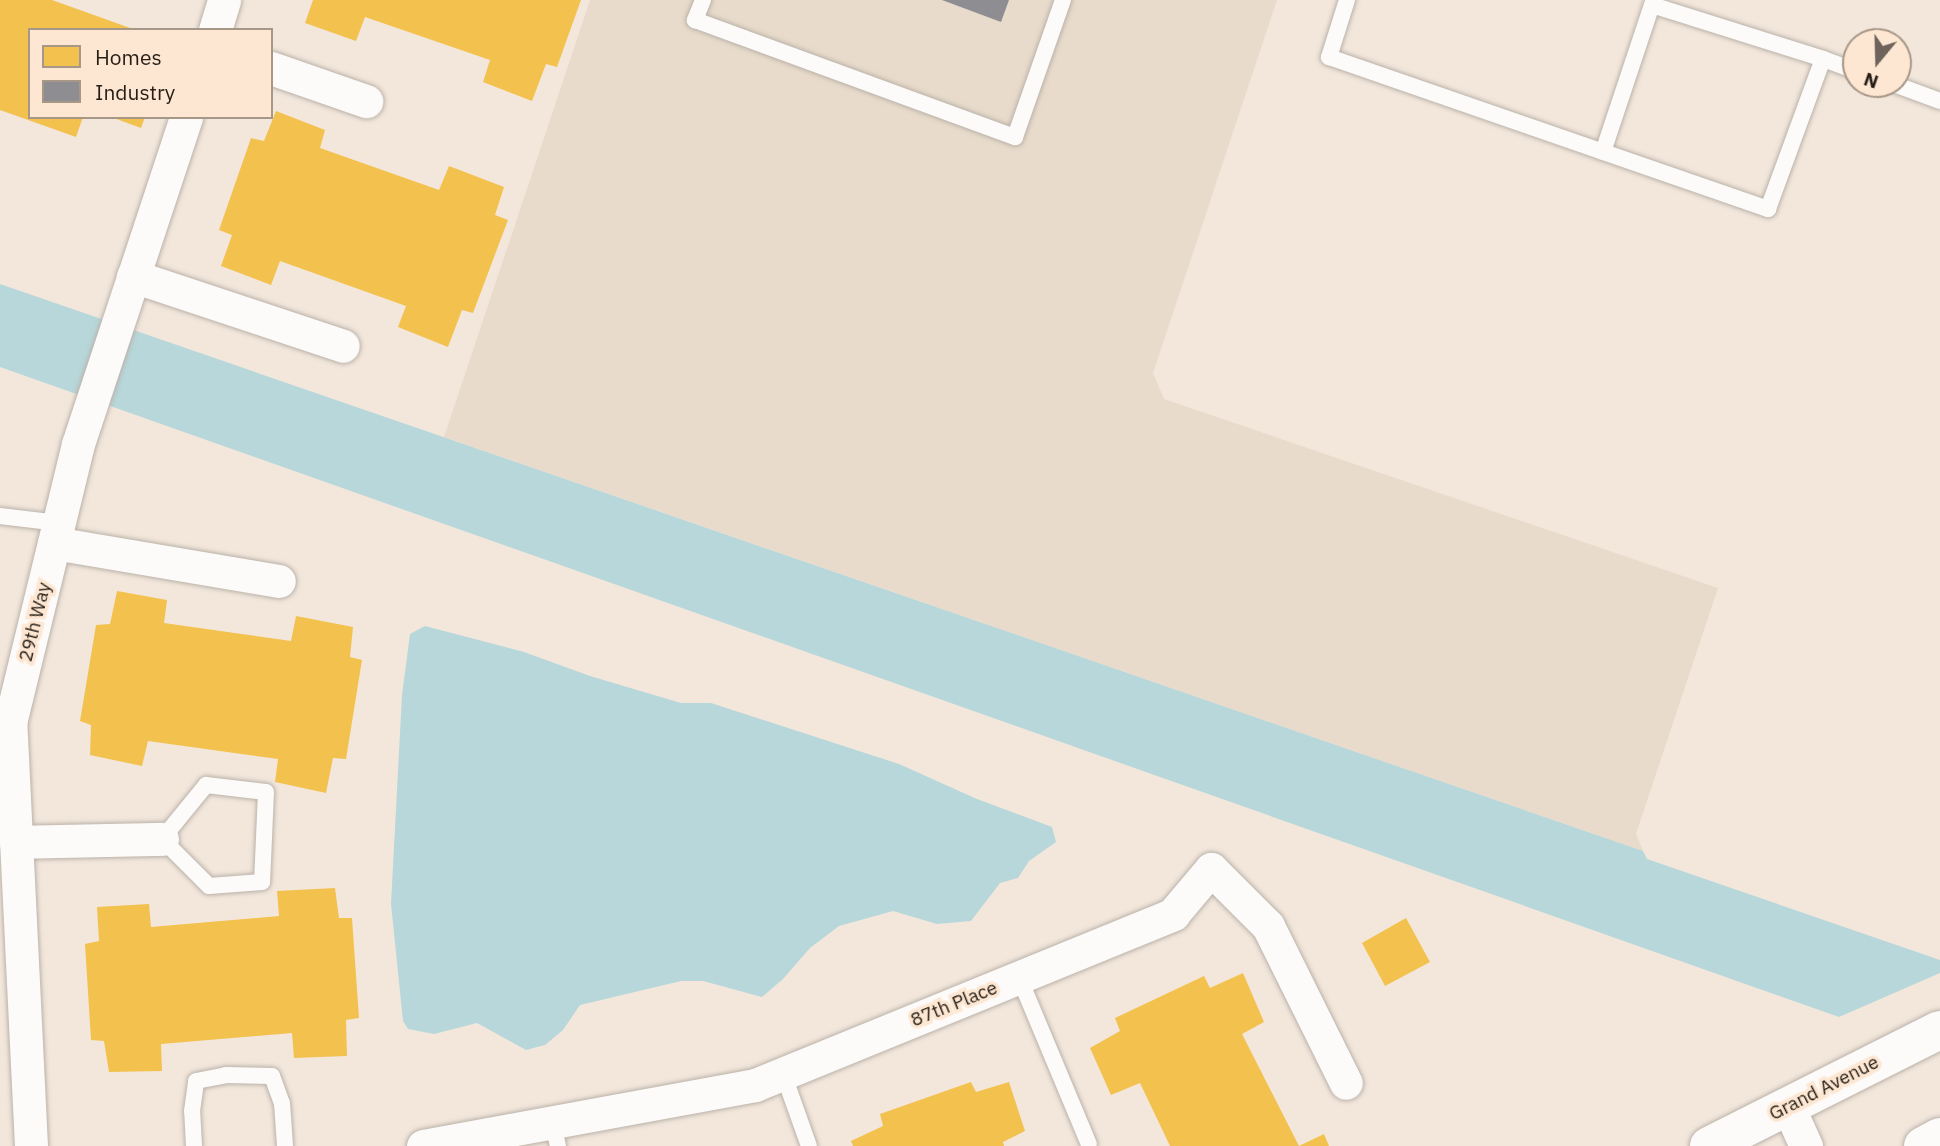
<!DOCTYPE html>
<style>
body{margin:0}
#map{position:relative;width:1940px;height:1146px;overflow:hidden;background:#f3e7dc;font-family:"IBM Plex Sans",sans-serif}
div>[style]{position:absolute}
.industrial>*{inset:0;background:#e8dbcb}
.water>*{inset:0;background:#b7d7da}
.homes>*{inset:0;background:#f2c14e}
.industry>*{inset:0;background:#8d8d92}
.roads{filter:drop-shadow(0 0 2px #bab2a9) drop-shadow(0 0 2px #bab2a9)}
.lane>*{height:16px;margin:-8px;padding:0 8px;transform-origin:8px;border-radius:8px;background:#fdfbfa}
.street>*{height:33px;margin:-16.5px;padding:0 16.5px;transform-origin:16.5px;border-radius:16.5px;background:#fdfbfa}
.secondary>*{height:38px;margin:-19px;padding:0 19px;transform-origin:19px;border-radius:19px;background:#fdfbfa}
span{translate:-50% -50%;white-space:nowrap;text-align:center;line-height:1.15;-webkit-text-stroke:7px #fde7d2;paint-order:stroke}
.street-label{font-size:19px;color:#261e16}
.legend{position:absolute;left:28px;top:28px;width:245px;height:91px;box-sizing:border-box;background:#fde7d2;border:2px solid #a79787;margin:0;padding:9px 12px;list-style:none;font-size:21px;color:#261e16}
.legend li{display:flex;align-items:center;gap:14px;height:35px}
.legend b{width:35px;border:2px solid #a79787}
.north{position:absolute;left:1842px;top:28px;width:70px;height:70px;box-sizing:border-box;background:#fde7d2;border:2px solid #a79787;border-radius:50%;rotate:199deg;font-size:19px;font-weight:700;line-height:28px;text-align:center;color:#261e16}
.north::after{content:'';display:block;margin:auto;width:24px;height:32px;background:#6e645b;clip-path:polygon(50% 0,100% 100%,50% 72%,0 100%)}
</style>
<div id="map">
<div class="industrial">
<i style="clip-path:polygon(590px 0,1277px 0,1153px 373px,1164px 399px,1718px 588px,1636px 834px,1643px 851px,444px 437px)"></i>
</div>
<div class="water">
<i style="clip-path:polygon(0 284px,1643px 851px,1647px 859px,1940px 960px,1940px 973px,1839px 1017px,0 367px)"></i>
<i style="clip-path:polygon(425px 626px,524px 652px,590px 676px,681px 703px,711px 703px,899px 764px,977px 799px,1052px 827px,1056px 842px,1029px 861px,1018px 878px,1000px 883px,971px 921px,937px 924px,893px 911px,839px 926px,810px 948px,783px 979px,762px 997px,703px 981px,681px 981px,580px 1005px,563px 1030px,545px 1045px,526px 1050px,477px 1023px,434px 1034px,408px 1029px,403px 1021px,391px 904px,402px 695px,410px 634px)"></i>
</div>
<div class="homes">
<i style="clip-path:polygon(0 0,52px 0,133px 29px,30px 30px,30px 117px,83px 117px,76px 137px,0 110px)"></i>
<i style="clip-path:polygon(313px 0,581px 0,557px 67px,546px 64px,532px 101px,483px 82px,490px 60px,365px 17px,356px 41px,305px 23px)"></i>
<i style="clip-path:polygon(276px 111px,325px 130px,320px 148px,439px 190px,449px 166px,504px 187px,495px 215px,508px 220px,473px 313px,462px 310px,448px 347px,398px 327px,406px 306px,280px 261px,271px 285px,221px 266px,232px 235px,219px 230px,251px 138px,264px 141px)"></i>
<i style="clip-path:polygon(111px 117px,145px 117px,141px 128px)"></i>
<i style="clip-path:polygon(117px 591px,167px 600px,164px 623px,291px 641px,296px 616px,353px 627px,350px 657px,362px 660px,346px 759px,333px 758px,326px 793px,275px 782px,278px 759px,148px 741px,142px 766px,90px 755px,91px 725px,80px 721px,96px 625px,110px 624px)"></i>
<i style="clip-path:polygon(335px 888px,339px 918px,352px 918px,359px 1018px,346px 1020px,347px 1056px,294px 1058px,292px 1033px,161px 1044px,162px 1071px,109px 1072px,104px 1041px,91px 1040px,85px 944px,99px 941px,97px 907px,149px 904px,151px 927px,279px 916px,277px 891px)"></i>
<i style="clip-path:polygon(1406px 918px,1430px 962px,1385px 986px,1362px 943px)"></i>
<i style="clip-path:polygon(1243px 973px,1264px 1022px,1242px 1034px,1299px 1146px,1170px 1146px,1140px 1083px,1111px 1095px,1090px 1048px,1120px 1031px,1115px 1018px,1204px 976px,1210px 988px)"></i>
<i style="clip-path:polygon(971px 1082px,976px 1092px,1009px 1082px,1025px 1131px,1003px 1142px,1004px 1146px,853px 1146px,851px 1141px,883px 1126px,880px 1114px)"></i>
<i style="clip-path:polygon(1324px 1134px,1329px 1146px,1299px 1146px)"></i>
</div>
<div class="industry">
<i style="clip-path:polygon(942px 0,1009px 0,1001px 22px)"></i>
</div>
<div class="roads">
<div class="lane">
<i style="left:703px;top:0;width:22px;rotate:112deg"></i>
<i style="left:695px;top:20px;width:341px;rotate:20.1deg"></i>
<i style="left:1015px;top:137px;width:145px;rotate:-70.7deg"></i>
<i style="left:1347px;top:0;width:60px;rotate:107.5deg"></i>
<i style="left:1329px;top:57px;width:465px;rotate:19.1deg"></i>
<i style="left:1768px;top:209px;width:160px;rotate:-69.9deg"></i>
<i style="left:1823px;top:59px;width:35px;rotate:20deg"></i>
<i style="left:1894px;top:84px;width:49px;rotate:20.3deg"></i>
<i style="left:1603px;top:152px;width:155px;rotate:-71.6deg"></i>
<i style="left:1652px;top:5px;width:179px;rotate:17.5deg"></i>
<i style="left:0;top:516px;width:59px;rotate:6.8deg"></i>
<i style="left:206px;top:785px;width:60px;rotate:6.7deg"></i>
<i style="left:266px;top:792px;width:90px;rotate:92.5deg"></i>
<i style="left:262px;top:882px;width:53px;rotate:175.7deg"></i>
<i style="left:209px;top:886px;width:66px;rotate:-135deg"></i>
<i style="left:162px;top:839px;width:70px;rotate:-50.8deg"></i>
<i style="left:1019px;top:977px;width:181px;rotate:67.3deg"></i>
<i style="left:783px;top:1073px;width:77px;rotate:70.4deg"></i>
<i style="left:553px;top:1123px;width:24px;rotate:78deg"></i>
<i style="left:194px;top:1146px;width:35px;rotate:-93deg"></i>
<i style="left:192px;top:1111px;width:30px;rotate:-82deg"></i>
<i style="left:196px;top:1081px;width:31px;rotate:-11deg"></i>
<i style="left:226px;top:1075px;width:46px;rotate:1.2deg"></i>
<i style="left:272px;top:1076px;width:29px;rotate:70deg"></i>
<i style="left:282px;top:1103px;width:43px;rotate:86deg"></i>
</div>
<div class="street">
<i style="left:215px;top:30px;width:31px;rotate:-73deg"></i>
<i style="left:271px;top:68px;width:101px;rotate:19.2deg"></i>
<i style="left:133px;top:276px;width:221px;rotate:18.4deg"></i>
<i style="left:54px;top:543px;width:228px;rotate:9.6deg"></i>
<i style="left:16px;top:842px;width:146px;rotate:-1.2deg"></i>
<i style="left:1788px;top:1106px;width:44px;rotate:65.8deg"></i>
<i style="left:31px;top:1146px;width:424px;rotate:-92.8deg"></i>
<i style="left:10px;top:723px;width:287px;rotate:-76.3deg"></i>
<i style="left:78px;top:444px;width:344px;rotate:-71.7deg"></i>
<i style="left:423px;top:1146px;width:338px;rotate:-10.4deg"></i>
<i style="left:755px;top:1085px;width:452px;rotate:-22.2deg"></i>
<i style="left:1173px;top:914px;width:59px;rotate:-49.8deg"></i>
<i style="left:1211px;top:869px;width:81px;rotate:45deg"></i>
<i style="left:1268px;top:926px;width:175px;rotate:63.6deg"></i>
</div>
<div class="secondary">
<i style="left:1709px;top:1146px;width:258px;rotate:-26.7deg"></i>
<i style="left:1923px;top:1146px;width:19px;rotate:-28deg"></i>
</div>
</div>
<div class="street-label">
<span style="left:35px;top:622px;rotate:-76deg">29th Way</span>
<span style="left:954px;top:1004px;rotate:-22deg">87th Place</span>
<span style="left:1824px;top:1088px;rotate:-27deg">Grand Avenue</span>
</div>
<ul class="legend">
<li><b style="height:19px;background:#f2c14e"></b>Homes</li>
<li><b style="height:19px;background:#8d8d92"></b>Industry</li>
</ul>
<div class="north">N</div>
</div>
